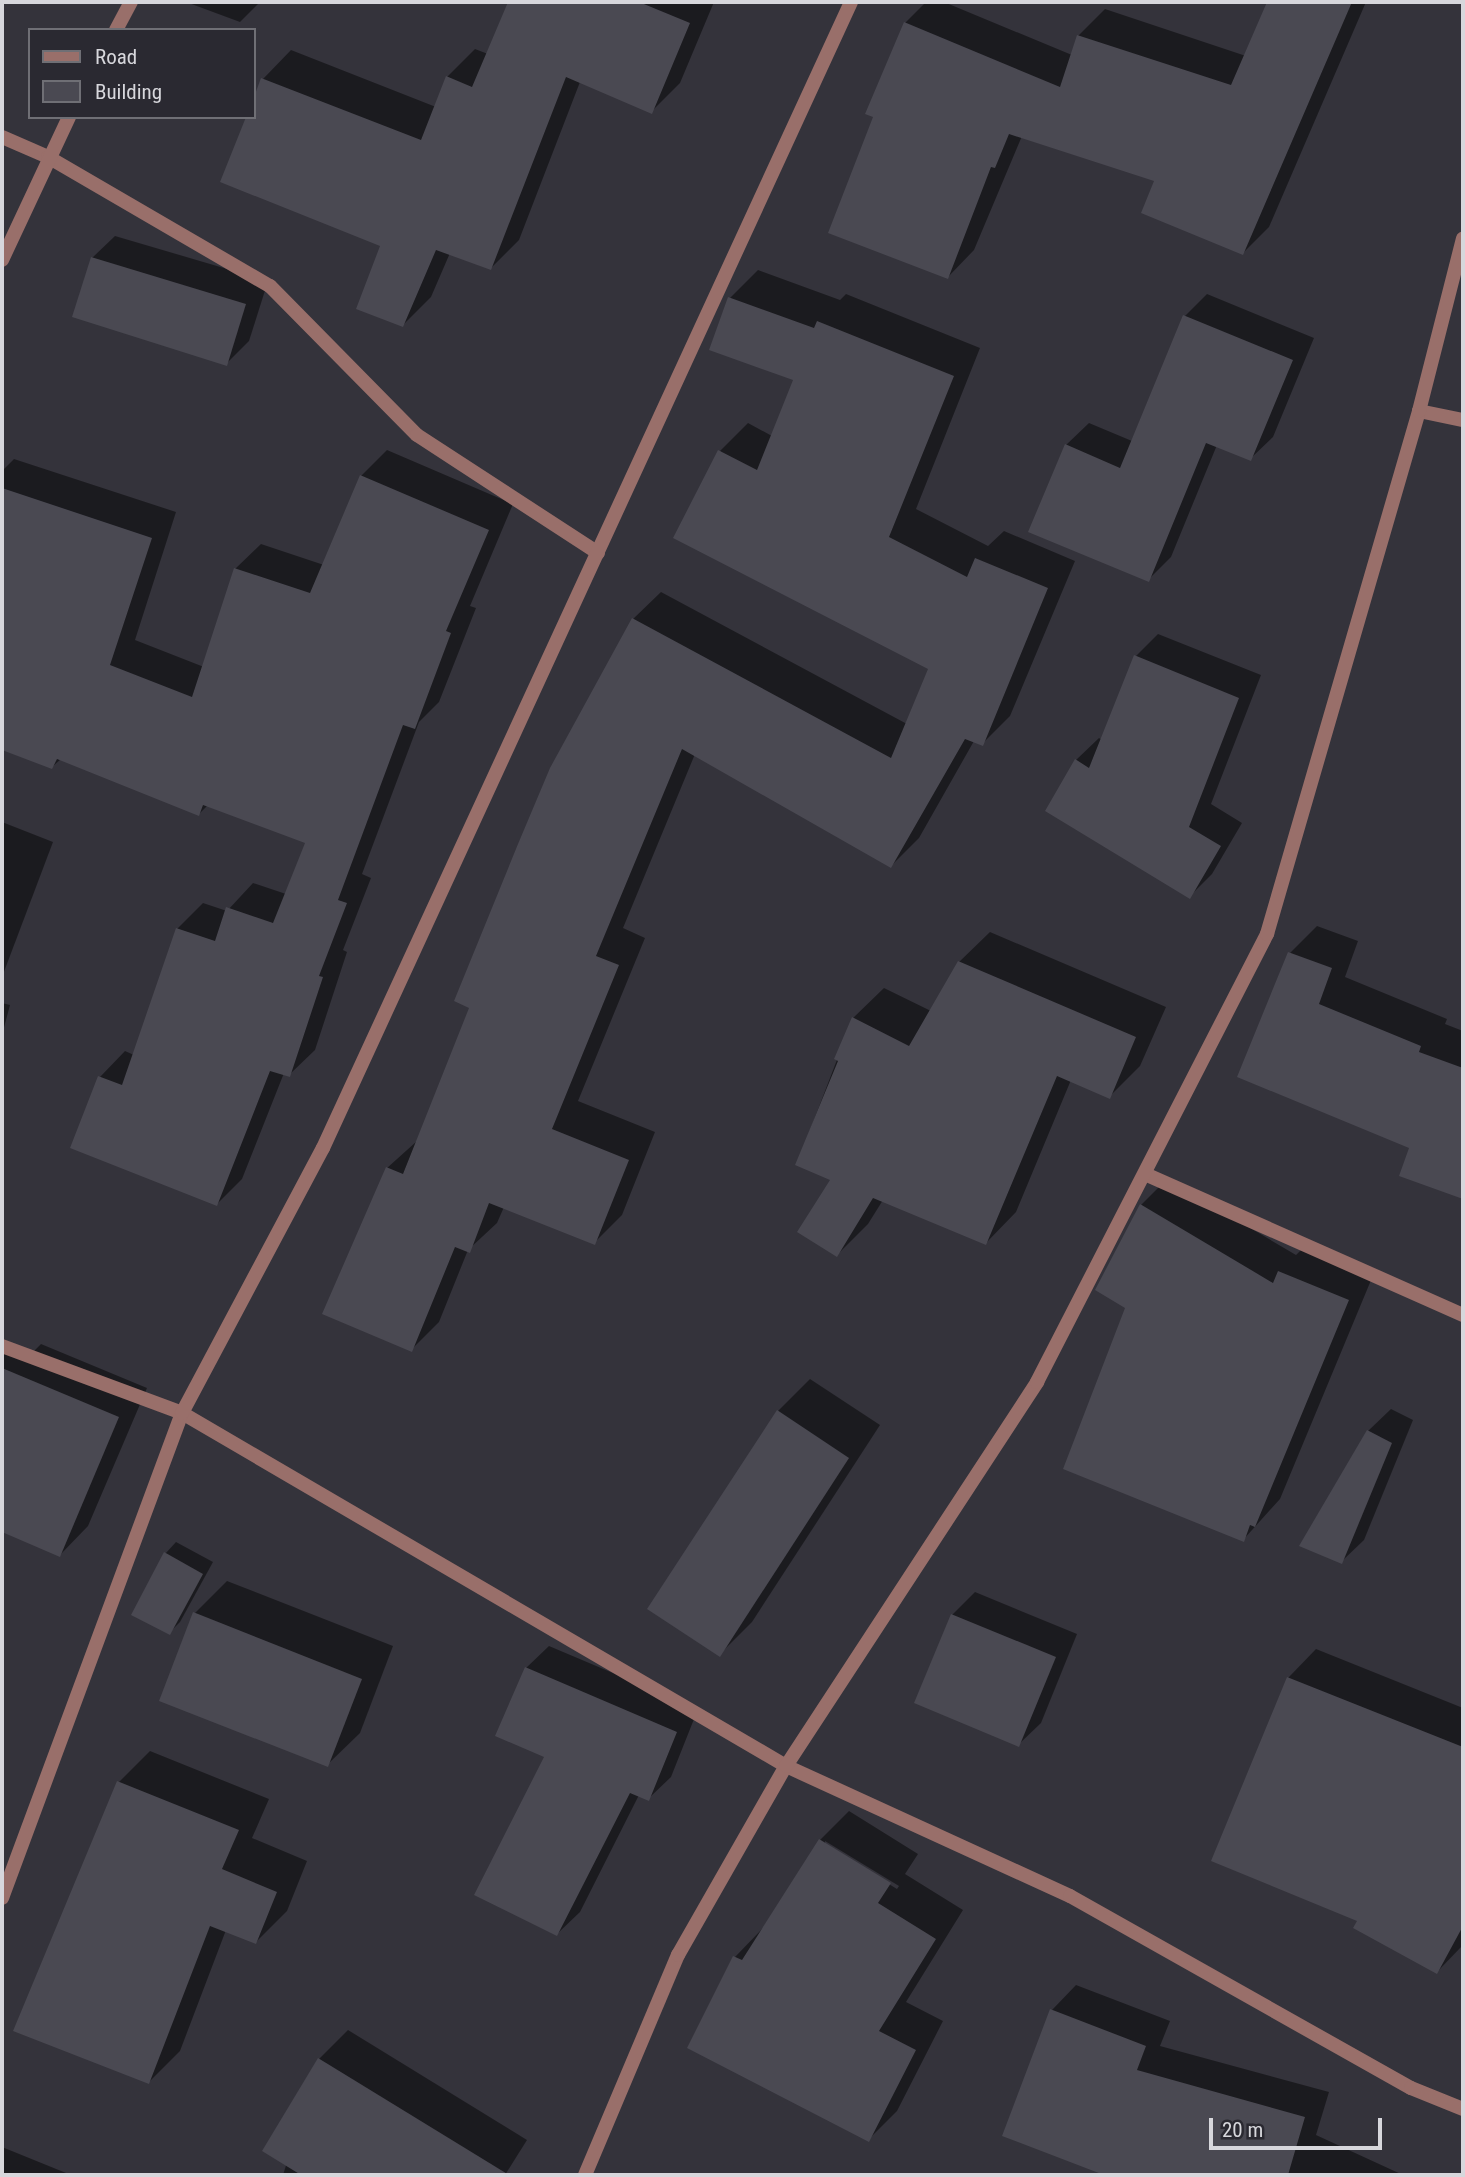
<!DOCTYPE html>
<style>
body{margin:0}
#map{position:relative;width:1465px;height:2177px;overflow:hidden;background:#34333b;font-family:"Roboto Condensed",sans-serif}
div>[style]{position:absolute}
.shadow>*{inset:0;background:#0007}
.building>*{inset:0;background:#4a4952}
.minor>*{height:14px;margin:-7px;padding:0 7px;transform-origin:7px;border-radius:7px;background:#996f6a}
span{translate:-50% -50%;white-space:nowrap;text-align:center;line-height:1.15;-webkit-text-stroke:6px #2a2931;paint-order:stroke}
.frame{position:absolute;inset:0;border:4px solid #d7d7dc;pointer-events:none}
.legend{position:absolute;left:28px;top:28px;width:228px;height:91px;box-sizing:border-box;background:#2a2931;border:2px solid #6f6f75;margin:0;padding:9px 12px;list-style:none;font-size:21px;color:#d7d7dc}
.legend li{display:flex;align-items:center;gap:14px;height:35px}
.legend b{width:35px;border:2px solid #6f6f75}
.scale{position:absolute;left:1209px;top:2118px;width:173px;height:32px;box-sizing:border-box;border:4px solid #d7d7dc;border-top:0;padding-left:9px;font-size:21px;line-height:24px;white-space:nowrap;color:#d7d7dc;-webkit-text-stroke:5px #2a2931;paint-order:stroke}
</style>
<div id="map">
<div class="shadow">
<i style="clip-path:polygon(186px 2px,260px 2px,240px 22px)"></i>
<i style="clip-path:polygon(510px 2px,714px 2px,680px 83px,651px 112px,580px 82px,519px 240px,491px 268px,450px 253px,431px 297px,403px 325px,382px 245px,254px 117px,254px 102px,263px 79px,291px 50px,436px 107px,447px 77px,475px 49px,488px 54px)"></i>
<i style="clip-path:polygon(926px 2px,944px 2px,1072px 55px,1078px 36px,1105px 9px,1246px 56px,1268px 2px,1366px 2px,1269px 227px,1243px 253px,1156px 180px,1022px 136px,974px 250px,948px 277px,875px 116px,905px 23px)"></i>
<i style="clip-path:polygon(115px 236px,268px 281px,249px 341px,226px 364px,92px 258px)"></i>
<i style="clip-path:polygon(758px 270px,840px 300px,846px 294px,980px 348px,916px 509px,988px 546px,1004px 531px,1075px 561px,1010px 716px,982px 744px,974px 741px,919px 838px,891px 866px,695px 754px,623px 928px,645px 938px,578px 1101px,655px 1132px,622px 1215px,594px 1243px,504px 1207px,497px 1223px,468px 1250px,439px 1322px,411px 1350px,387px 1168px,417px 1141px,633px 619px,661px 592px,907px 724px,931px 668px,720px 451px,748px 423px,772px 436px,795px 379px,711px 349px,730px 298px)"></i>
<i style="clip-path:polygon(1207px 294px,1314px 338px,1273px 437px,1250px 459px,1217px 445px,1171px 557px,1148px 580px,1066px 445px,1089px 423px,1132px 441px,1185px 316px)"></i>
<i style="clip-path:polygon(387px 450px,513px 504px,470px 606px,476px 608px,439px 702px,419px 722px,362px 874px,371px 878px,343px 950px,347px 952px,315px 1050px,289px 1075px,284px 1073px,242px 1179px,217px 1204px,100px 1077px,125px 1051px,134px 1055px,177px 929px,203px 903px,227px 911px,253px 883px,286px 894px,307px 842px,208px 805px,199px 814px,61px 759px,52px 767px,2px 748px,2px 471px,14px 459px,176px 512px,135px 640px,204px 667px,235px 569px,261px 544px,324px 565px,361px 476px)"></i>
<i style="clip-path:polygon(1158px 634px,1261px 675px,1211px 804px,1242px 823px,1212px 874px,1189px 897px,1076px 760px,1099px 738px,1102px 740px,1136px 656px)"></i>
<i style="clip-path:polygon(2px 822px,53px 842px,2px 977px)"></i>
<i style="clip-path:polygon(1317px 926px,1358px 941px,1345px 977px,1447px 1019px,1445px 1024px,1463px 1031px,1463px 1197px,1402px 1175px,1411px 1147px,1239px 1076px,1290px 953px)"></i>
<i style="clip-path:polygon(990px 932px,1166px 1007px,1140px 1066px,1109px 1097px,1071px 1080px,1016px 1212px,986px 1243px,883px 1200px,868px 1224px,837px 1255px,832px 1179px,797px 1164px,853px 1018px,884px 988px,931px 1011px,959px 962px)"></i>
<i style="clip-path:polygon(2px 1003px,10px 1005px,2px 1035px)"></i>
<i style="clip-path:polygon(1167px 1179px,1296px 1255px,1306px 1245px,1374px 1273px,1280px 1499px,1243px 1540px,1128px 1307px,1141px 1205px)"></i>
<i style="clip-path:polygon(2px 1342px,31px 1354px,41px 1344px,147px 1388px,88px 1526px,60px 1555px,2px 1530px)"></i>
<i style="clip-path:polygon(810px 1379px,880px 1425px,752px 1622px,719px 1655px,778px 1411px)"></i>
<i style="clip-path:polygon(1391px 1409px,1413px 1420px,1364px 1540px,1341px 1562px,1368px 1431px)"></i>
<i style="clip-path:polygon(176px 1542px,213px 1562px,180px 1622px,169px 1633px,165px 1554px)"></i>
<i style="clip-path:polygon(227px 1581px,393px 1646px,360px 1733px,327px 1765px,195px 1613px)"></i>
<i style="clip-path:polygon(975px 1592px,1077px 1634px,1041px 1723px,1018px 1745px,916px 1702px,952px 1615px)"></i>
<i style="clip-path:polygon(549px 1646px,698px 1709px,671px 1777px,648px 1799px,639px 1795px,580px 1912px,557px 1934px,547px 1756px,526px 1668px)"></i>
<i style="clip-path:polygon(1316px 1649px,1463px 1708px,1463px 1945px,1437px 1972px,1360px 1920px,1288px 1678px)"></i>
<i style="clip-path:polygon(150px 1751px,269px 1799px,252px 1838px,307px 1861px,287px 1911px,256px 1942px,226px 1930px,180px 2051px,149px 2082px,119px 1782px)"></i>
<i style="clip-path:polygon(evenodd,849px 1811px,918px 1854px,905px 1874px,963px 1910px,906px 2002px,943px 2021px,897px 2111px,869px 2139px,689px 2047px,735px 1957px,763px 1928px,820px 1840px,849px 1811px,825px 1841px,899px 1886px,897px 1889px,825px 1845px,825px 1841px)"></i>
<i style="clip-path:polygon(1076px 1985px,1170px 2021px,1160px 2046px,1329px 2092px,1316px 2135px,1403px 2175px,1109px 2175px,1004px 2135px,1052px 2010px)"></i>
<i style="clip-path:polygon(348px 2030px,527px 2140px,505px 2175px,283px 2175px,319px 2059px)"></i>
<i style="clip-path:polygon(2px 2147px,71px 2175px,2px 2175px)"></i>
</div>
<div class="building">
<i style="clip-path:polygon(508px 2px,639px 2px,690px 23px,652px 114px,566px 77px,491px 270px,436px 250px,403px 327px,356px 309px,380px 246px,220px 182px,246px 117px,254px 117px,254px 97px,261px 78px,421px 140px,446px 76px,472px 87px)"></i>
<i style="clip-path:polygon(1267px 2px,1352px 2px,1243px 255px,1141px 213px,1154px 181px,1009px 134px,995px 168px,991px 167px,948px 279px,828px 233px,873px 117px,865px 114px,904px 22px,1060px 87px,1077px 35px,1231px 85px)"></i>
<i style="clip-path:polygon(91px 257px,246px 304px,227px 366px,72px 317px)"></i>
<i style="clip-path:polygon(728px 297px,814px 328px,817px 321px,954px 376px,889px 537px,967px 577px,975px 558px,1048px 588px,983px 746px,965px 739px,891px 868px,682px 749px,596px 956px,619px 965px,552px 1129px,629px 1160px,595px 1245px,489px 1203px,470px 1253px,455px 1247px,412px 1352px,322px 1314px,386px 1167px,403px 1174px,469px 1008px,454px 1001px,518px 844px,550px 768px,632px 618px,891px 758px,928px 669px,673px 538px,718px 450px,757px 470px,793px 380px,709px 350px)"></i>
<i style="clip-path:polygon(1183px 315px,1293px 360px,1251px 461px,1206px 443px,1149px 582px,1028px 532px,1065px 444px,1120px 468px)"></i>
<i style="clip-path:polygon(360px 475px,489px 530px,446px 631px,451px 633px,415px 729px,403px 725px,338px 900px,347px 903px,319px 976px,323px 977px,290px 1077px,270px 1071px,217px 1206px,70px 1148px,98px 1076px,122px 1085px,176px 928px,215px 941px,226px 907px,273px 923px,305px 843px,203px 805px,199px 816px,57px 759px,52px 769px,2px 750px,2px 488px,152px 538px,110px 665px,192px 697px,234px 568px,310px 593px)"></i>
<i style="clip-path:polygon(1134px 655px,1239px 698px,1189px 827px,1221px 846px,1190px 899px,1045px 811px,1075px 759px,1089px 768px)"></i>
<i style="clip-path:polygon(1288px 952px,1332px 968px,1319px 1004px,1421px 1046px,1419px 1052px,1463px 1068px,1463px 1199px,1399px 1176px,1409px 1148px,1237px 1077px)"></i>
<i style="clip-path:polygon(958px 961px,1136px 1037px,1110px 1099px,1057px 1076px,986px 1245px,873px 1198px,837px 1257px,797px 1232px,830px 1180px,795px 1165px,838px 1061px,834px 1059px,852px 1017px,909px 1046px)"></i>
<i style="clip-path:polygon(1140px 1204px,1273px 1283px,1278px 1271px,1349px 1300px,1255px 1527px,1250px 1525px,1244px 1542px,1063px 1469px,1125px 1308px,1095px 1290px)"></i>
<i style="clip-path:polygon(2px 1368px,119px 1417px,60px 1557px,2px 1532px)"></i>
<i style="clip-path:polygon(777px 1410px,849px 1458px,720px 1657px,647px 1609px)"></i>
<i style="clip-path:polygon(1367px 1430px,1392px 1443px,1342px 1564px,1299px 1546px)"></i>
<i style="clip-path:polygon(164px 1552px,203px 1574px,170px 1635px,131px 1615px)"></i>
<i style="clip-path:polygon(193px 1612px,362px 1679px,328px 1767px,159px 1701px)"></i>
<i style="clip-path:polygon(951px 1614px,1056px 1657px,1019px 1747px,914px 1703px)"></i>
<i style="clip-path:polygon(525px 1667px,677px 1732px,649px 1801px,630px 1793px,557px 1936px,474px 1895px,544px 1757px,495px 1736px)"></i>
<i style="clip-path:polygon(1287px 1677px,1463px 1747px,1463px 1926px,1437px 1974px,1353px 1928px,1357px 1921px,1211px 1861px)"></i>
<i style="clip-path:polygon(117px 1781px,239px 1830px,222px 1869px,277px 1892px,256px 1944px,210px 1926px,149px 2084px,13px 2031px)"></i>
<i style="clip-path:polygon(819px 1839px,891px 1883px,878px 1903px,936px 1939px,879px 2031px,916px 2050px,869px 2142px,687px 2048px,733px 1956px,742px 1960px)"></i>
<i style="clip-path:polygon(1050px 2009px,1146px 2046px,1137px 2070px,1305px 2117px,1288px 2175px,1104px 2175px,1002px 2136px)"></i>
<i style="clip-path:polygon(318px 2058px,509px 2175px,301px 2175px,262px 2151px)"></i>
</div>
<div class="minor">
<i style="left:116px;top:30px;width:32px;rotate:-62deg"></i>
<i style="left:2px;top:137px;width:50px;rotate:23.5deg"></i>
<i style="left:48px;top:157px;width:257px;rotate:30.2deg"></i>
<i style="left:270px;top:286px;width:209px;rotate:45.4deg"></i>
<i style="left:417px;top:435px;width:216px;rotate:33.1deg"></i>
<i style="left:2px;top:260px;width:158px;rotate:-64.9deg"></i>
<i style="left:1419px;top:411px;width:45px;rotate:11.6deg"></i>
<i style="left:1145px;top:1174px;width:348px;rotate:23.9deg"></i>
<i style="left:2px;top:1346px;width:192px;rotate:20.4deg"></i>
<i style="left:182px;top:1413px;width:700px;rotate:30.3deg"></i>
<i style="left:786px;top:1766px;width:312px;rotate:24.6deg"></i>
<i style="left:1070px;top:1896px;width:391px;rotate:29.4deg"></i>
<i style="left:1411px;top:2088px;width:56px;rotate:22deg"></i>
<i style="left:2px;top:1898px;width:517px;rotate:-69.64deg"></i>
<i style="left:182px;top:1413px;width:300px;rotate:-62deg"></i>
<i style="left:323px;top:1148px;width:1262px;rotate:-65.26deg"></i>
<i style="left:585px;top:2175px;width:239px;rotate:-67.1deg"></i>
<i style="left:678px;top:1955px;width:218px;rotate:-60.3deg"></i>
<i style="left:786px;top:1766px;width:459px;rotate:-56.8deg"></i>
<i style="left:1037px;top:1382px;width:504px;rotate:-62.82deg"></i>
<i style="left:1267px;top:934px;width:545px;rotate:-73.79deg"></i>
<i style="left:1419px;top:411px;width:178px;rotate:-75.7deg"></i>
</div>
<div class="frame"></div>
<ul class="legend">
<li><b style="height:9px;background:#996f6a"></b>Road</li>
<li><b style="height:19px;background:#4a4952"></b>Building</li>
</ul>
<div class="scale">20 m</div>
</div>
